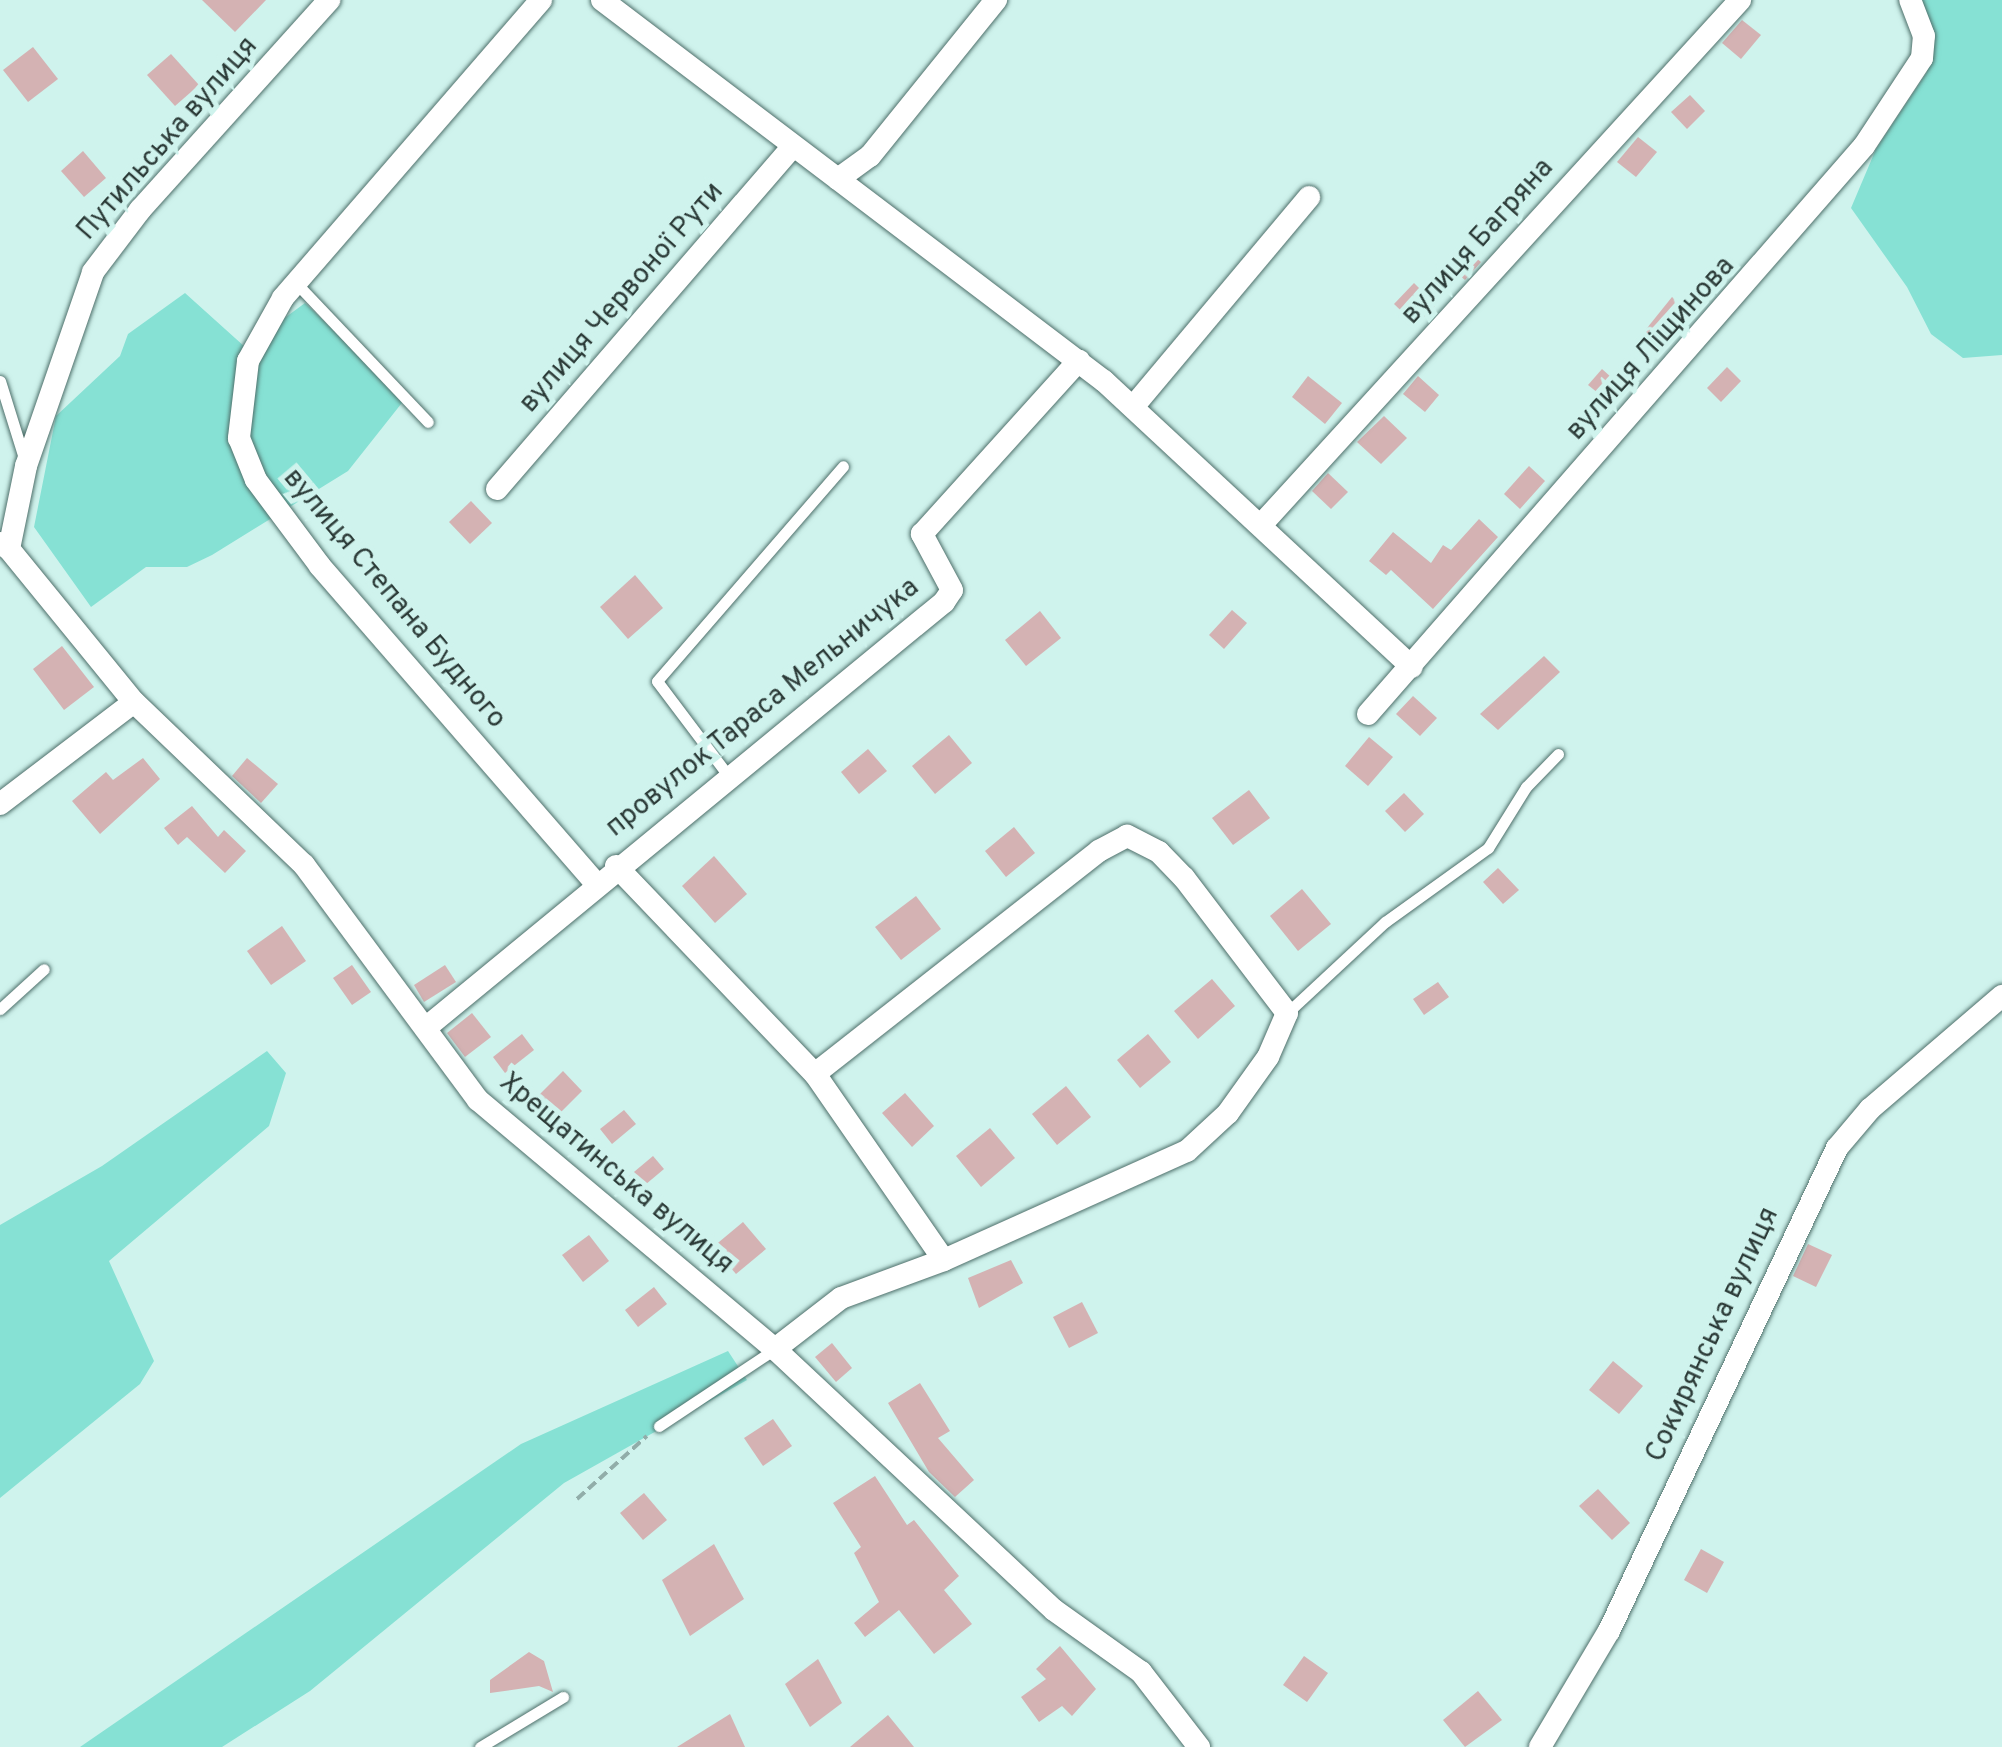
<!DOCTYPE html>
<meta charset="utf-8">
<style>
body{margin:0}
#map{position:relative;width:2002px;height:1747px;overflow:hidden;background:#cff3ed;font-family:Overpass,sans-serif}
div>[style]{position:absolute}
.green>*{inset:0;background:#86e1d4}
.building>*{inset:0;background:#d4b2b3}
.path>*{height:4px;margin-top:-2px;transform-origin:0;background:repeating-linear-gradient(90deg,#91ada9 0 10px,transparent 0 15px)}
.roads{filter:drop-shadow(0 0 2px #4e6f6a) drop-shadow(0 0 2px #4e6f6a)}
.lane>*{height:11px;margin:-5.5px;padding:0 5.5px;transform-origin:5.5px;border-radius:5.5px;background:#fff}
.street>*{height:22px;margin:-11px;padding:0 11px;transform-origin:11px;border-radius:11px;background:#fff}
span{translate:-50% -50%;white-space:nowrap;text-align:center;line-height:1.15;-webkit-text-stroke:10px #cff3ed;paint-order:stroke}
.street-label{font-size:28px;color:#2c3b38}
</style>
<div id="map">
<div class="green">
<i style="clip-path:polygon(1922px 0,2002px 0,2002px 355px,1963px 358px,1931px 334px,1907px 287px,1851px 208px,1876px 149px,1927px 72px)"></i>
<i style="clip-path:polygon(185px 293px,245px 347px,305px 303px,405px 399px,348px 471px,212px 555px,187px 567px,146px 567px,91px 607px,34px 527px,56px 416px,120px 356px,128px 334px)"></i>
<i style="clip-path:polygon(267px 1051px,286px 1073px,269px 1126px,109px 1261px,154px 1361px,140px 1384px,0 1498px,0 1225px,102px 1166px)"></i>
<i style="clip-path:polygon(728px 1351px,747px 1380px,564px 1483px,310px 1691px,222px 1747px,80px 1747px,521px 1444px)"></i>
</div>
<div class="building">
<i style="clip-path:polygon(202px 0,266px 0,235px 32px)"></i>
<i style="clip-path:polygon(1742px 20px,1761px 35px,1741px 59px,1722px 43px)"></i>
<i style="clip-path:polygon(33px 47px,58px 79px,28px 102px,3px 70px)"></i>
<i style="clip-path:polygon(171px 54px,199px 85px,175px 106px,147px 75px)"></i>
<i style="clip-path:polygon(1690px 95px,1705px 111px,1687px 129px,1671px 112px)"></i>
<i style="clip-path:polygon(1638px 137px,1657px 152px,1636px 177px,1617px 162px)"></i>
<i style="clip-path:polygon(83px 151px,106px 178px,84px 197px,61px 171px)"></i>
<i style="clip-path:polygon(1461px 246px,1481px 262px,1465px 280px,1446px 264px)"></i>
<i style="clip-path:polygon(1414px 283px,1436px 305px,1416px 325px,1394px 304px)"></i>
<i style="clip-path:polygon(1672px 297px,1694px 316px,1657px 353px,1639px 338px)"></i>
<i style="clip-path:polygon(1727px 367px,1741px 381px,1721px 402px,1707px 388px)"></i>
<i style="clip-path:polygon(1602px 369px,1621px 386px,1608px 401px,1588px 385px)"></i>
<i style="clip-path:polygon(1308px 376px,1342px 403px,1325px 424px,1292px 397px)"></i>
<i style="clip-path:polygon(1418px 376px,1439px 395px,1425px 412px,1403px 394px)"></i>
<i style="clip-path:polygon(1384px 416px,1407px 438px,1381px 464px,1357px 442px)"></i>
<i style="clip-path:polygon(1529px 466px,1545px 481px,1520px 509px,1504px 494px)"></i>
<i style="clip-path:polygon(1328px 473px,1348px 492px,1331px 509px,1312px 491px)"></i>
<i style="clip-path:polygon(471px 501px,492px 523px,470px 544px,449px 522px)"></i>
<i style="clip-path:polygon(1479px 519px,1498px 537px,1433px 609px,1391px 570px,1386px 575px,1369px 561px,1393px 532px,1431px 563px,1443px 545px,1451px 550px)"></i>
<i style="clip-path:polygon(635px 575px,663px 608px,628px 639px,600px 607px)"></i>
<i style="clip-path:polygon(1232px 610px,1247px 623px,1224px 649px,1209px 635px)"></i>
<i style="clip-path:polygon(1040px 611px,1061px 638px,1026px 666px,1005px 640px)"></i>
<i style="clip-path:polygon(62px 646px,94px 687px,64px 710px,33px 669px)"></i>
<i style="clip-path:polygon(1544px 656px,1560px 672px,1498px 730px,1480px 714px)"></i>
<i style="clip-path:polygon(1413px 696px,1437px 718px,1420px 736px,1396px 714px)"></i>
<i style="clip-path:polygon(949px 735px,972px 763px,935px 794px,912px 766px)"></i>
<i style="clip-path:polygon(1369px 737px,1393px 757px,1368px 786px,1345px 766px)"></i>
<i style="clip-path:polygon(868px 749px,887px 771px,859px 794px,841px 772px)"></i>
<i style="clip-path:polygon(143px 758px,160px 779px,100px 834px,72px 801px,106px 772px,113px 780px)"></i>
<i style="clip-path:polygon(247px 758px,278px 784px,261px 803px,232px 776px)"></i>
<i style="clip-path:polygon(1249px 790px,1270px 818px,1233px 845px,1212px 818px)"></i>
<i style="clip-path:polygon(1404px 793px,1424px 814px,1405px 832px,1385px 811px)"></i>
<i style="clip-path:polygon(192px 806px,218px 837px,224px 830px,246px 851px,225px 873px,187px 837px,178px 845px,164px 828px)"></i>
<i style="clip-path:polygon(1014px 827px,1035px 853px,1006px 877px,985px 851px)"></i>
<i style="clip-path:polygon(714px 856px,747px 894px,715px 923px,682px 886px)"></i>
<i style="clip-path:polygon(1498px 868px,1519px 890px,1503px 904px,1483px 882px)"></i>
<i style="clip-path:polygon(1302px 889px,1331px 924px,1298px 951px,1270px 916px)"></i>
<i style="clip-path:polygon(916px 896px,941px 929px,901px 960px,875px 927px)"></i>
<i style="clip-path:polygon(282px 926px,306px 961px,271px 985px,247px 951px)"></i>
<i style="clip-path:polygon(352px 965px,371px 992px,352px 1005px,333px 978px)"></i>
<i style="clip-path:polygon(445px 965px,456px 982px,424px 1002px,414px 985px)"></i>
<i style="clip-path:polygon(1212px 979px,1235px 1006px,1198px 1039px,1174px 1011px)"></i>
<i style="clip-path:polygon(1438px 982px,1449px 997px,1424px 1015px,1413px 999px)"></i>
<i style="clip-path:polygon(472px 1013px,491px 1037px,465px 1057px,447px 1033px)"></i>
<i style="clip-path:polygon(522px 1034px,534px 1050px,505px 1073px,493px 1057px)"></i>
<i style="clip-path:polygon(1148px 1034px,1171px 1062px,1140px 1088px,1117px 1060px)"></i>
<i style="clip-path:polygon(563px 1071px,582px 1091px,547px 1126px,528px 1106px)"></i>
<i style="clip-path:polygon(1066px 1086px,1091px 1117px,1057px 1145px,1032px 1114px)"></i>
<i style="clip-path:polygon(905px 1093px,934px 1126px,912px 1147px,882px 1113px)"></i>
<i style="clip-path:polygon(624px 1110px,636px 1124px,612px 1144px,600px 1129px)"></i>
<i style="clip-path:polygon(990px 1128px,1015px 1158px,981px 1187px,956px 1156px)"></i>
<i style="clip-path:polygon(653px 1156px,664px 1169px,639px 1190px,628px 1177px)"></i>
<i style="clip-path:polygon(743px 1222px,766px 1249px,736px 1274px,713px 1247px)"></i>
<i style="clip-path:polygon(589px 1235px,609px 1261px,583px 1282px,562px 1255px)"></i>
<i style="clip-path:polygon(1808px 1244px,1832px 1255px,1816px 1287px,1793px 1276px)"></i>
<i style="clip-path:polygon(1011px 1260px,1023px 1283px,979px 1308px,968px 1278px)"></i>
<i style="clip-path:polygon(654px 1287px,667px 1304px,638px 1327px,625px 1310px)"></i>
<i style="clip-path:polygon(1082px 1302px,1098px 1333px,1069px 1348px,1053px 1317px)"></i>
<i style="clip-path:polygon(832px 1343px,852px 1368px,836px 1382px,815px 1357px)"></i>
<i style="clip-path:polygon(1613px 1361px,1643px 1386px,1619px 1414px,1589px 1390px)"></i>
<i style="clip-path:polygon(920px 1383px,950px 1431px,938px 1438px,974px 1480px,955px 1497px,929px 1472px,888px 1403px)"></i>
<i style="clip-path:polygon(773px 1419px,792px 1446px,763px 1466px,744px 1438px)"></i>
<i style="clip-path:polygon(875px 1476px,907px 1525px,914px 1520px,959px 1576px,944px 1590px,972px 1624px,934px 1654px,899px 1610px,865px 1637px,854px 1623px,879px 1602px,854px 1553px,861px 1547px,833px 1503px)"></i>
<i style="clip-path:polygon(1598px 1489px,1630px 1523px,1612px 1540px,1579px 1506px)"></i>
<i style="clip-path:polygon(644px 1493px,667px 1520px,643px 1540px,620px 1513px)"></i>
<i style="clip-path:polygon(714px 1544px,744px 1599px,690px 1636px,662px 1580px)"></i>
<i style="clip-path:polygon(1701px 1549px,1724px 1562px,1707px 1593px,1684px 1580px)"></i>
<i style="clip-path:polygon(1060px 1646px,1096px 1689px,1072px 1716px,1062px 1706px,1039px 1722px,1021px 1697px,1046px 1679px,1036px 1669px)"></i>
<i style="clip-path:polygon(529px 1652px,544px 1661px,553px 1692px,539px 1686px,490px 1693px,490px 1680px)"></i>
<i style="clip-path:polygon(1304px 1656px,1328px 1673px,1307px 1702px,1283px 1685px)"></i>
<i style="clip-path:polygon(818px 1659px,842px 1703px,810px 1727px,785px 1684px)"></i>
<i style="clip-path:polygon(1478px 1691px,1502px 1720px,1465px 1747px,1443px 1720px)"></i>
<i style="clip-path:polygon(730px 1714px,745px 1747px,677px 1747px)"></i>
<i style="clip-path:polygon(888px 1715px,914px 1747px,850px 1747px)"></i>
</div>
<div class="path">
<i style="left:577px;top:1499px;width:94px;rotate:-42deg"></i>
</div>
<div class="roads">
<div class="lane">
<i style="left:297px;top:284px;width:190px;rotate:46.5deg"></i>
<i style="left:0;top:381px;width:81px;rotate:72.7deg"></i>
<i style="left:730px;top:778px;width:121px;rotate:-127deg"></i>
<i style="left:657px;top:681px;width:284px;rotate:-49.1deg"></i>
<i style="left:0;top:1009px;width:59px;rotate:-42.3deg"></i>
<i style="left:1287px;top:1013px;width:134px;rotate:-42.9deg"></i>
<i style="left:1385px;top:922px;width:127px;rotate:-35.7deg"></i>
<i style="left:1488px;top:848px;width:72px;rotate:-58.1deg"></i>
<i style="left:1526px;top:787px;width:46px;rotate:-45.9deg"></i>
<i style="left:659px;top:1426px;width:139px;rotate:-33.6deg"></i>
<i style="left:480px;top:1747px;width:97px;rotate:-31.1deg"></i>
</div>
<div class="street">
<i style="left:541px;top:0;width:394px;rotate:130.9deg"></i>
<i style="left:283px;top:298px;width:72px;rotate:119.1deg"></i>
<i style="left:248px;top:361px;width:78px;rotate:96.7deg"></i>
<i style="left:239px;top:438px;width:45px;rotate:68deg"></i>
<i style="left:256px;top:480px;width:107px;rotate:53.3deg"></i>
<i style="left:320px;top:566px;width:420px;rotate:49deg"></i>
<i style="left:602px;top:0;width:630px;rotate:37.2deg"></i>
<i style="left:1104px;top:381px;width:420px;rotate:42.9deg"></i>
<i style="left:838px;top:179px;width:39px;rotate:-36deg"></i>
<i style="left:870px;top:156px;width:201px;rotate:-51.1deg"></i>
<i style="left:1133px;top:407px;width:274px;rotate:-50deg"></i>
<i style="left:497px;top:489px;width:453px;rotate:-49.2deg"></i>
<i style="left:1261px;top:525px;width:711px;rotate:-47.62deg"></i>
<i style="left:0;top:543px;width:11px;rotate:34deg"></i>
<i style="left:9px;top:549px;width:85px;rotate:-78.4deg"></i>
<i style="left:26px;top:466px;width:205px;rotate:-70.9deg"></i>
<i style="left:93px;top:272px;width:78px;rotate:-52.8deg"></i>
<i style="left:140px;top:210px;width:283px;rotate:-48deg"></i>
<i style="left:9px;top:549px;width:198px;rotate:50.8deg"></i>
<i style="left:134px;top:702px;width:236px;rotate:43.8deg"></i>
<i style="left:304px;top:865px;width:292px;rotate:53.5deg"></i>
<i style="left:478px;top:1100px;width:388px;rotate:40deg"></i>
<i style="left:775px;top:1349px;width:382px;rotate:43.1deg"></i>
<i style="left:1054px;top:1610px;width:107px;rotate:35.5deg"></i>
<i style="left:1141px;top:1672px;width:95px;rotate:52.3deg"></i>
<i style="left:1368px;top:714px;width:754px;rotate:-48.87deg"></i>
<i style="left:1864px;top:146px;width:105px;rotate:-56.6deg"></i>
<i style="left:1922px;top:58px;width:22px;rotate:-85deg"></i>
<i style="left:1924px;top:36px;width:39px;rotate:-111deg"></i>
<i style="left:0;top:804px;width:168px;rotate:-37.3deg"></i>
<i style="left:616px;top:866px;width:288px;rotate:46.3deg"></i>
<i style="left:815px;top:1074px;width:226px;rotate:55.3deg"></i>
<i style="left:428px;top:1026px;width:668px;rotate:-39.41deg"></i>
<i style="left:944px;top:602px;width:14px;rotate:-56deg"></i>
<i style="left:952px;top:590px;width:64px;rotate:-118.2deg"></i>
<i style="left:922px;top:534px;width:234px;rotate:-47.9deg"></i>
<i style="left:775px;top:1349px;width:83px;rotate:-37.7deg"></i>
<i style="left:841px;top:1298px;width:110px;rotate:-20.3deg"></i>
<i style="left:944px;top:1260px;width:266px;rotate:-24.2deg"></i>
<i style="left:1187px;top:1151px;width:56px;rotate:-42.8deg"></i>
<i style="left:1228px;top:1113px;width:69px;rotate:-54.5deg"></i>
<i style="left:1268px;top:1057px;width:48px;rotate:-66.6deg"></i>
<i style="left:1287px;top:1013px;width:170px;rotate:-127.3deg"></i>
<i style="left:1184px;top:878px;width:36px;rotate:-134deg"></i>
<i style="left:1159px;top:852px;width:36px;rotate:-153deg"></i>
<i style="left:1127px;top:836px;width:32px;rotate:152deg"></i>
<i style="left:1099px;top:851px;width:361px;rotate:141.9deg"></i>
<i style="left:1540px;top:1747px;width:135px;rotate:-59.3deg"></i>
<i style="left:1609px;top:1631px;width:534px;rotate:-64.73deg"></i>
<i style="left:1837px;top:1148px;width:51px;rotate:-49.8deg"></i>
<i style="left:1870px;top:1109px;width:174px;rotate:-40.6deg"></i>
</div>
</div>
<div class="street-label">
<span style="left:168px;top:139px;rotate:-49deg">Путильська вулиця</span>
<span style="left:1478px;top:242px;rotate:-48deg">вулиця Багряна</span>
<span style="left:622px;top:298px;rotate:-49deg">вулиця Червоної Рути</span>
<span style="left:1651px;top:349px;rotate:-48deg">вулиця Ліщинова</span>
<span style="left:394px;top:599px;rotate:50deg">вулиця Степана Будного</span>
<span style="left:763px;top:708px;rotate:-39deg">провулок Тараса Мельничука</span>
<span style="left:616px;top:1174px;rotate:40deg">Хрещатинська вулиця</span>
<span style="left:1713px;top:1335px;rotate:-65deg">Сокирянська вулиця</span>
</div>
</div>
